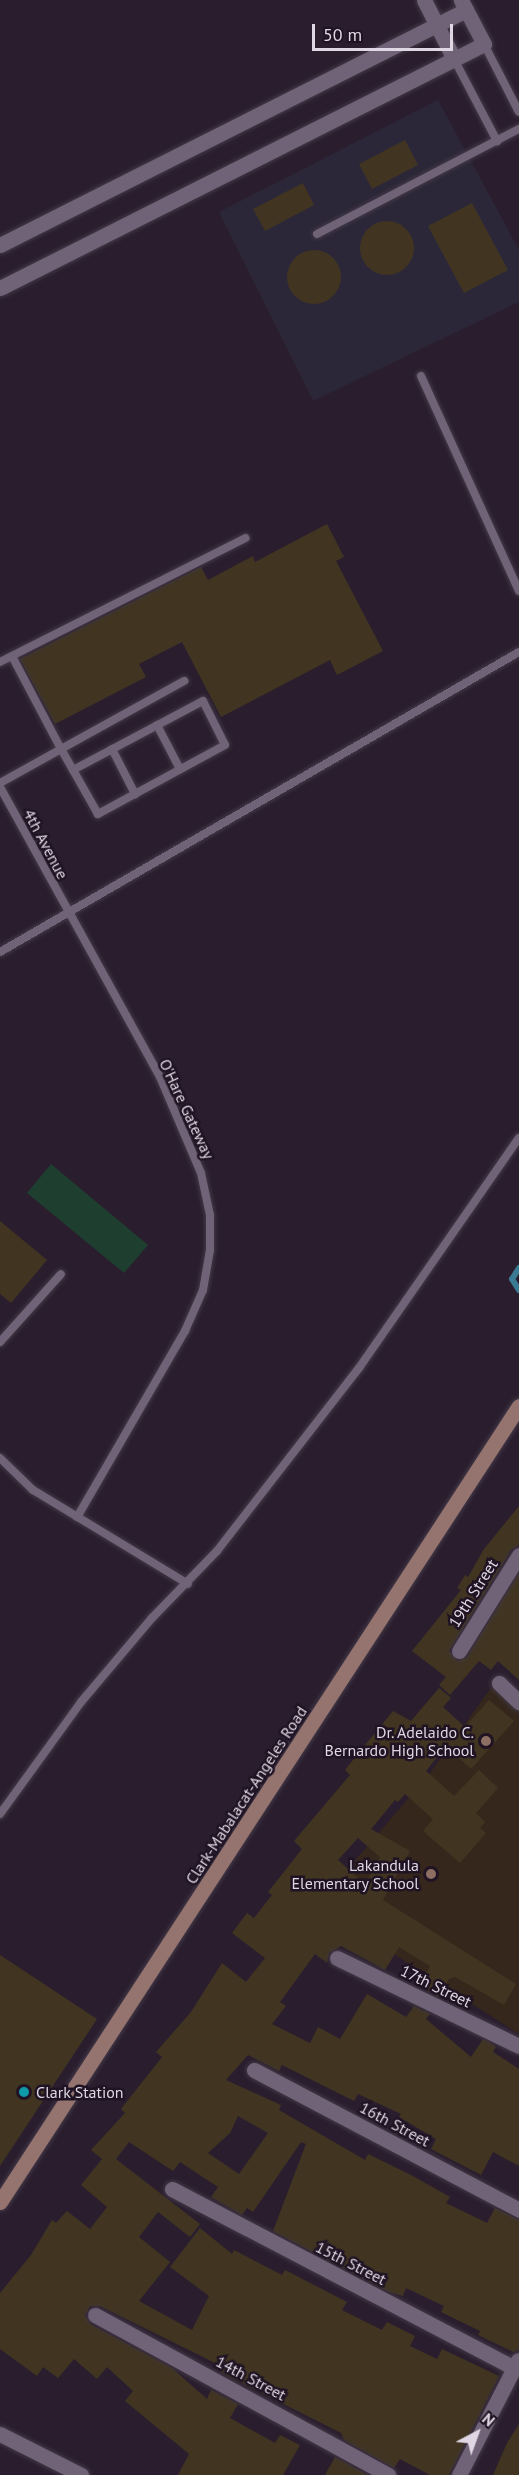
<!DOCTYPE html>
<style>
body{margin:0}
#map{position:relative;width:519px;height:2475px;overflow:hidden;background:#2a1e2e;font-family:"PT Sans",sans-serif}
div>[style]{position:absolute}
.industrial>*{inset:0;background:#2b2738}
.education>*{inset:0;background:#35271b}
.green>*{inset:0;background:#1e3f2f}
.stream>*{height:6px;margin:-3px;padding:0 3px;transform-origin:3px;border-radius:3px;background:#3a7a93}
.building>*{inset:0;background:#413522}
.round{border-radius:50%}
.roads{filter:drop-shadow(0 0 2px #433947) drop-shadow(0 0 2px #433947)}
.service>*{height:8px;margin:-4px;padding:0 4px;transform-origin:4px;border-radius:4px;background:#716377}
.minor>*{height:15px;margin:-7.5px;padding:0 7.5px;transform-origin:7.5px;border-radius:7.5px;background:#716377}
.secondary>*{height:15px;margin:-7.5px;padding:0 7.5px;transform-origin:7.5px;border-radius:7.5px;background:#957470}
.dots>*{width:16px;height:16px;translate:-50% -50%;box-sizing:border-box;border:3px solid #201424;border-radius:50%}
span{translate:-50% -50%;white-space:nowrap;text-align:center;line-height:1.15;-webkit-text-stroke:5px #201424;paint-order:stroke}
.street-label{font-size:16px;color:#dfd7e3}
.poi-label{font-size:16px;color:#dfd7e3}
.right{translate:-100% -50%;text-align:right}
.left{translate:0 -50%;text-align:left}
.north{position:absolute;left:447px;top:2403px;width:60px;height:60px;-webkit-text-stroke:4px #201424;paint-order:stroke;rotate:41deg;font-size:16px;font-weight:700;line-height:24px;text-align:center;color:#dfd7e3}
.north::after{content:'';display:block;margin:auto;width:21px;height:27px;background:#dfd7e3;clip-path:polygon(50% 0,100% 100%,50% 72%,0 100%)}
.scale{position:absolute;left:312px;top:24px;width:141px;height:27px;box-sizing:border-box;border:3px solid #dfd7e3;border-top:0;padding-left:8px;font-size:18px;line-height:21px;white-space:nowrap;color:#dfd7e3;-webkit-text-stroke:4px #201424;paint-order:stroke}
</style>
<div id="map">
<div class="industrial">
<i style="clip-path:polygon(438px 100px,519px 250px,519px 302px,313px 401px,219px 212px)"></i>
</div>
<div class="education">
<i style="clip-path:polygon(493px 1685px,519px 1710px,519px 2034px,317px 1905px,430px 1773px)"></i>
</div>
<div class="green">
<i style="clip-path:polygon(51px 1164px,148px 1245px,124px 1273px,27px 1193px)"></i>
</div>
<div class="stream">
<i style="left:519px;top:1268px;width:13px;rotate:122deg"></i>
<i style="left:512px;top:1279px;width:13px;rotate:58deg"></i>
</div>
<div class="building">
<i style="clip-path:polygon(405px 140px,418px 165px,372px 189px,359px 164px)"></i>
<i style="clip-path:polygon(303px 183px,314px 205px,265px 231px,253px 209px)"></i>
<i style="clip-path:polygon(472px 203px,508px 270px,464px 293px,428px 226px)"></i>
<i class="round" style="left:360px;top:221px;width:54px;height:54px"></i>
<i class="round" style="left:287px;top:250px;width:54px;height:54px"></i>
<i style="clip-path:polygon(327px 524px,344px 557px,336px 561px,383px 651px,337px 675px,330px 660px,221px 717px,182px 642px,139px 664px,146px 677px,55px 724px,20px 659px,201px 567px,208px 580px,253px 556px,255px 562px)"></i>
<i style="clip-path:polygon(0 1221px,47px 1260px,11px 1303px,0 1294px)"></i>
<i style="clip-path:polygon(519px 1506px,519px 1545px,511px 1550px,449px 1651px,458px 1661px,467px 1657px,519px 1573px,519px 1680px,498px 1661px,491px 1670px,479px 1661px,450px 1695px,439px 1685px,446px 1677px,412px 1651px,461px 1590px,457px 1588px,465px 1575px,468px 1577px,484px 1549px)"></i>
<i style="clip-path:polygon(evenodd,439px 1688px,451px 1698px,443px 1707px,465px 1727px,489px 1700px,514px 1721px,471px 1769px,446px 1746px,426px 1771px,454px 1796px,479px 1770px,498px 1788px,476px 1813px,485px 1822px,480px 1828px,486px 1833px,460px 1863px,423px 1831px,433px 1819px,405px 1794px,398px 1802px,395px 1800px,371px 1829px,410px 1851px,383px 1900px,516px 1984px,504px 2005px,455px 1977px,449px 1979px,439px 1997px,420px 1986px,430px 1966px,399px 1947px,385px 1970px,341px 1946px,329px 1953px,327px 1963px,315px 1954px,280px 2002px,286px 2006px,272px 2024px,310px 2043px,318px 2027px,340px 2039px,367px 1994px,406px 2017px,414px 2006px,430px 2014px,426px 2019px,471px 2057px,483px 2039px,491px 2043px,496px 2047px,493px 2052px,519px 2069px,519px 2166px,493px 2152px,481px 2175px,431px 2149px,436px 2139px,399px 2117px,401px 2114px,358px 2094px,354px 2101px,282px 2065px,279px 2071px,248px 2055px,226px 2080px,281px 2105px,279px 2110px,365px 2160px,368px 2154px,411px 2175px,450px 2197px,446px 2203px,487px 2223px,495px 2208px,519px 2220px,519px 2350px,513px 2352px,478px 2335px,480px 2331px,441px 2312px,444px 2306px,406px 2288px,403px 2296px,389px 2292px,273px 2231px,306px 2144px,301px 2142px,253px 2212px,247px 2208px,242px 2215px,211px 2197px,218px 2187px,180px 2162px,173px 2171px,129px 2142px,116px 2159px,200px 2224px,190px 2237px,158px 2212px,139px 2237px,170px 2262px,139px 2301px,192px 2330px,209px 2296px,170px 2267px,200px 2228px,232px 2254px,234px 2250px,282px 2275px,285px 2270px,347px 2302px,342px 2310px,382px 2330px,387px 2322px,415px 2336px,410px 2346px,437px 2359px,442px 2349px,499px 2376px,449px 2475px,430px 2475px,400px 2459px,394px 2468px,344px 2440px,341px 2433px,220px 2372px,223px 2367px,100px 2306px,90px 2306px,85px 2315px,90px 2324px,172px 2368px,207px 2399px,211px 2390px,238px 2404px,230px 2418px,275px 2443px,280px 2435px,300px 2445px,283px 2475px,178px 2475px,189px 2454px,125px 2401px,133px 2391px,107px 2367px,97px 2379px,74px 2359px,58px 2378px,43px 2367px,37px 2376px,0 2349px,0 2293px,31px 2255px,52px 2220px,56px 2223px,67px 2211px,90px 2229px,107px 2207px,81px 2185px,102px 2159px,91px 2150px,125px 2113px,121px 2109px,162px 2057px,156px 2052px,191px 2012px,222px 1963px,246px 1982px,265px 1958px,232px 1933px,247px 1913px,254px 1918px,272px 1895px,268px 1892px,302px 1849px,294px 1841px,350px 1775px,345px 1770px,361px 1750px,393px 1711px,411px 1721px,439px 1688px,358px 1838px,380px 1857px,365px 1884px,338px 1860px,358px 1838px,439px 1688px,238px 2116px,268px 2133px,239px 2174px,208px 2153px,230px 2133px,238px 2116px)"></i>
<i style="clip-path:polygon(0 1955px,97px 2019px,0 2166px)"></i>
<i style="clip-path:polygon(519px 2424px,519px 2475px,493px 2475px,507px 2443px)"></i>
<i style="clip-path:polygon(335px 2457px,368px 2475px,325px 2475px)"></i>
</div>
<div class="roads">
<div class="service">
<i style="left:484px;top:44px;width:76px;rotate:62.8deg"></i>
<i style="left:454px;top:59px;width:93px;rotate:62.3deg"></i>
<i style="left:317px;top:234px;width:228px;rotate:-27.5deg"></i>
<i style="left:421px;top:376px;width:236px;rotate:65.5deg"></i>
<i style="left:0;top:662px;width:275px;rotate:-26.8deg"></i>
<i style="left:157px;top:725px;width:50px;rotate:62.4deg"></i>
<i style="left:112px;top:749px;width:51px;rotate:62.9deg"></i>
<i style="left:73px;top:770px;width:147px;rotate:-28deg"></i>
<i style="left:203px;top:701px;width:49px;rotate:63.4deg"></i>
<i style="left:225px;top:745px;width:145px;rotate:151.5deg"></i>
<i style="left:98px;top:814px;width:75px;rotate:-119.6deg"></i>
<i style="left:61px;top:749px;width:141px;rotate:-28.9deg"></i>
<i style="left:0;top:783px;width:70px;rotate:-29.1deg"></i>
<i style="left:61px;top:749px;width:105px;rotate:-117.8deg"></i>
<i style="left:0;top:787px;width:331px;rotate:61.1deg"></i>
<i style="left:160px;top:1077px;width:104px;rotate:66.9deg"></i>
<i style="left:201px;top:1173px;width:43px;rotate:77.9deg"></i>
<i style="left:210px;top:1215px;width:35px;rotate:90deg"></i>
<i style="left:210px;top:1250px;width:41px;rotate:99.9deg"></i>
<i style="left:203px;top:1290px;width:45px;rotate:113.7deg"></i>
<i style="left:185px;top:1331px;width:215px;rotate:120.1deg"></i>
<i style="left:0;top:952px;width:599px;rotate:-30.03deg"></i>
<i style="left:0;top:1342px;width:91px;rotate:-48.1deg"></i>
<i style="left:0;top:1458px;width:46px;rotate:44.1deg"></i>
<i style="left:33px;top:1490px;width:181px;rotate:31.2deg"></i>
<i style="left:0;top:1814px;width:138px;rotate:-54.1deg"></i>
<i style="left:81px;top:1702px;width:110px;rotate:-49.8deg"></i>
<i style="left:152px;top:1618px;width:93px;rotate:-45.9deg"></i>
<i style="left:217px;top:1551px;width:232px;rotate:-52.2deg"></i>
<i style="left:359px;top:1368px;width:280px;rotate:-55.2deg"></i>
</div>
<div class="minor">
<i style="left:424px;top:0;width:66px;rotate:63deg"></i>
<i style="left:0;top:245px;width:522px;rotate:-26.76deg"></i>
<i style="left:0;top:288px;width:542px;rotate:-26.75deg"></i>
<i style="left:484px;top:44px;width:50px;rotate:-117.6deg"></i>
<i style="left:459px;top:1651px;width:113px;rotate:-58deg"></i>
<i style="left:499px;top:1683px;width:28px;rotate:44deg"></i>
<i style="left:337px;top:1958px;width:202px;rotate:25.8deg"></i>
<i style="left:254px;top:2070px;width:300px;rotate:27.8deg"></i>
<i style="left:172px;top:2189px;width:386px;rotate:27.6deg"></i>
<i style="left:95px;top:2315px;width:334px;rotate:28.6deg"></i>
<i style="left:0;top:2434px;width:91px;rotate:26.8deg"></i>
<i style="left:459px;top:2475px;width:129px;rotate:-62.8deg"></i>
</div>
<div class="secondary">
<i style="left:0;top:2202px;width:950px;rotate:-56.9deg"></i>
</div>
</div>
<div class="dots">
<i style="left:486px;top:1741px;background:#8d6e63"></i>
<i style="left:431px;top:1874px;background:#8d6e63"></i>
<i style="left:24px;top:2092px;background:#0f9aa8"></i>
</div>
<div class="street-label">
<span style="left:46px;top:844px;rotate:62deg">4th Avenue</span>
<span style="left:187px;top:1109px;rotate:65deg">O'Hare Gateway</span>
<span style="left:473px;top:1593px;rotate:-58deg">19th Street</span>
<span style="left:246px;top:1795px;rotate:-57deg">Clark-Mabalacat-Angeles Road</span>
<span style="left:436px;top:1986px;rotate:26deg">17th Street</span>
<span style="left:395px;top:2124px;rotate:28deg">16th Street</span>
<span style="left:351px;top:2263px;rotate:27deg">15th Street</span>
<span style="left:251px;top:2378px;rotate:28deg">14th Street</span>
</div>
<div class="poi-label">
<span class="right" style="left:474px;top:1741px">Dr. Adelaido C.<br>Bernardo High School</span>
<span class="right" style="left:419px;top:1874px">Lakandula<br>Elementary School</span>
<span class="left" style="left:36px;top:2092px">Clark Station</span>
</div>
<div class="north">N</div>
<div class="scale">50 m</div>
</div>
